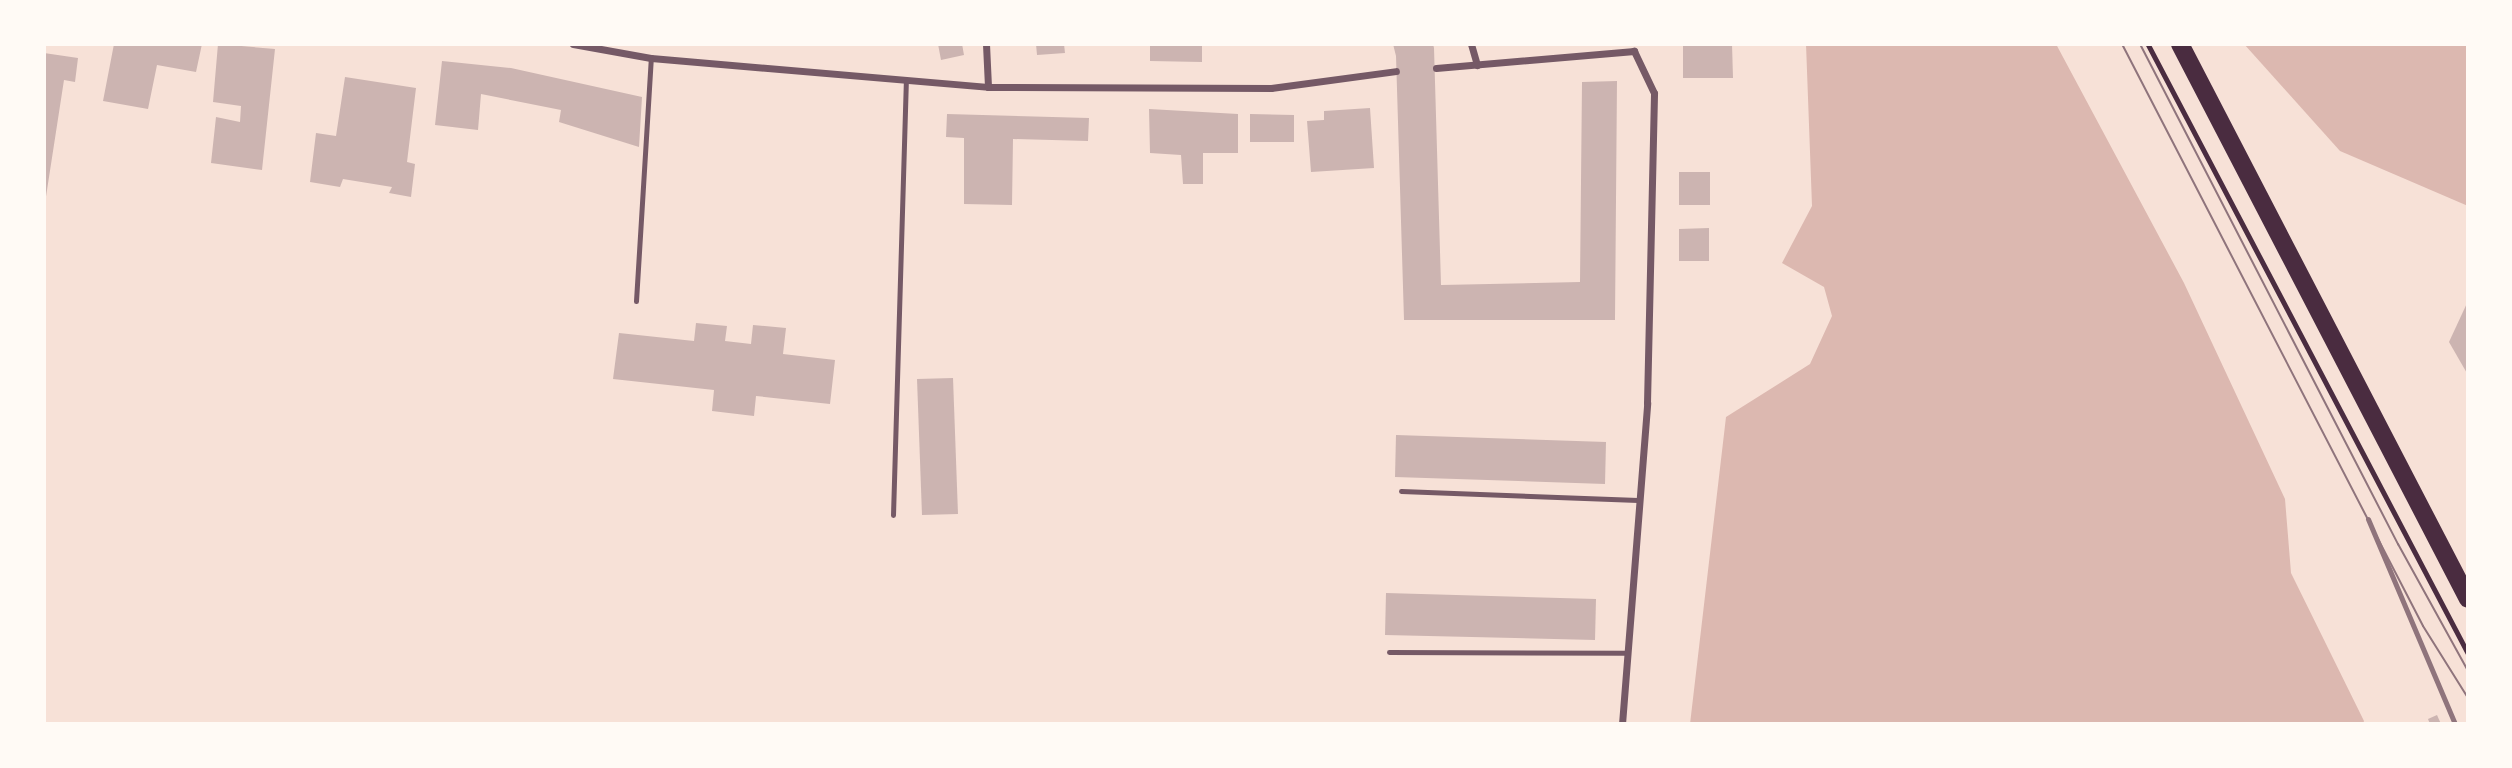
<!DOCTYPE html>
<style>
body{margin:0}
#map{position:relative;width:2512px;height:768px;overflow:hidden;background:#f7e1d7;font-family:"Work Sans",sans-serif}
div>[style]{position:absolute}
.water>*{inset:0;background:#dcb8b0}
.building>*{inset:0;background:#ccb4b1}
.path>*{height:4.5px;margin:-2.25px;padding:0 2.25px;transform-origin:2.25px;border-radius:2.25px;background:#4a2c40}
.service>*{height:5px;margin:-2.5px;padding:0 2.5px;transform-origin:2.5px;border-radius:2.5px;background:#755966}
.minor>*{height:7px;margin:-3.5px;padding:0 3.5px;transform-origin:3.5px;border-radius:3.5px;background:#755966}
.primary>*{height:18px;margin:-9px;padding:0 9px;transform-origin:9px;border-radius:9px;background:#4a2c40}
.tram>*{height:2px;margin:-1px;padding:0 1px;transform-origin:1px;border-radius:1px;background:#8f747c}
.rail>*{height:5px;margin:-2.5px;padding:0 2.5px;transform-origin:2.5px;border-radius:2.5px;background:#8f747c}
span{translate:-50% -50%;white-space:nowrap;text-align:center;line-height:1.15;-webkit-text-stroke:7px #fffaf5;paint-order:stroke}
.frame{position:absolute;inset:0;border:46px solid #fffaf5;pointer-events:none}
</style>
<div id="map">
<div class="water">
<i style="clip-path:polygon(1806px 44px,2056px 44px,2184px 283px,2285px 499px,2291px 573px,2364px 721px,2363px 724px,1690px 724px,1726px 417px,1810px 364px,1832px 316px,1824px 287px,1782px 263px,1812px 206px)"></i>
<i style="clip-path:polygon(2244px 44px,2468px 44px,2468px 206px,2340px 151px)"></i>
</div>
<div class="building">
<i style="clip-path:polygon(114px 44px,202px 44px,196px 72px,157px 65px,148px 109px,103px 101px)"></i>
<i style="clip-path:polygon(218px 44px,275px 49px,262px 170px,211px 163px,216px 117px,240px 122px,241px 106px,213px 102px)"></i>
<i style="clip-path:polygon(938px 44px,962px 44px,964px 55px,941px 60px)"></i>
<i style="clip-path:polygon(1036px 44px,1064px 44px,1065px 53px,1037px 55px)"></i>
<i style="clip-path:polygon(1150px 44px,1202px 44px,1202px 62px,1150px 61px)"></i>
<i style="clip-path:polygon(1393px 44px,1433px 44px,1434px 48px,1441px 285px,1580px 282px,1582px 82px,1617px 81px,1615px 320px,1404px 320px,1396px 56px)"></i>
<i style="clip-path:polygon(1683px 44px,1732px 44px,1733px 78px,1683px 78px)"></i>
<i style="clip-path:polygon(44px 53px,78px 58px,75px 82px,64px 80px,45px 203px)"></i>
<i style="clip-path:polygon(442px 61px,511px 68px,642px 97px,639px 147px,559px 122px,561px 110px,481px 94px,478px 130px,435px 125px)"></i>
<i style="clip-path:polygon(345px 77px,416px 88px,407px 162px,415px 164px,411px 197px,389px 193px,392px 187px,343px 179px,340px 187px,310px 182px,316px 133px,336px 136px)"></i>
<i style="clip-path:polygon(1370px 108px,1374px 168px,1311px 172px,1307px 121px,1324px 120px,1324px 111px)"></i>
<i style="clip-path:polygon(1149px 109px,1238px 114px,1238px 153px,1203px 153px,1203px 184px,1183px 184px,1181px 155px,1150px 153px)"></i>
<i style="clip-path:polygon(947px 114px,1089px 118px,1088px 141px,1013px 139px,1012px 205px,964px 204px,964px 138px,946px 137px)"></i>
<i style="clip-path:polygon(1250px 114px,1294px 115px,1294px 142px,1250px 142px)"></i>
<i style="clip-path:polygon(1679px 172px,1710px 172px,1710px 205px,1679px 205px)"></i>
<i style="clip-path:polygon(1709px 228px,1709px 261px,1679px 261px,1679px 229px)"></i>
<i style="clip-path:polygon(2468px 301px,2468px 375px,2449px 342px)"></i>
<i style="clip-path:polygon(696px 323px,727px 326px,725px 341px,751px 344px,753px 325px,786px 328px,783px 354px,835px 360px,830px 404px,756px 396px,754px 416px,712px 411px,714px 390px,613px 379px,619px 333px,694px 341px)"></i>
<i style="clip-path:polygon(953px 378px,958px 514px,922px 515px,917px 379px)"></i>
<i style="clip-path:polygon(1396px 435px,1606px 442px,1605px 484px,1395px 477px)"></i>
<i style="clip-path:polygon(1386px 593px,1596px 599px,1595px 640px,1385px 635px)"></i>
<i style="clip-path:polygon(2437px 715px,2441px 724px,2430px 724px,2428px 719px)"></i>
</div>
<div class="path">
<i style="left:2148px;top:44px;width:688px;rotate:62.28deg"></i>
</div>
<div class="service">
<i style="left:636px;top:301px;width:243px;rotate:-86.5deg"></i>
<i style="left:1401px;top:491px;width:237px;rotate:2.2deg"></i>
<i style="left:893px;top:515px;width:436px;rotate:-88.3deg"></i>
<i style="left:1389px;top:652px;width:237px;rotate:0.2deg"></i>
</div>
<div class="minor">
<i style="left:573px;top:44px;width:79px;rotate:10.2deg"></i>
<i style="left:651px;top:58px;width:338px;rotate:4.9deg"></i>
<i style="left:988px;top:87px;width:283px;rotate:0.2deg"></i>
<i style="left:1271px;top:88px;width:126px;rotate:-7.7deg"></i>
<i style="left:986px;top:44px;width:43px;rotate:87.3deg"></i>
<i style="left:1471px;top:44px;width:22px;rotate:74deg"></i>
<i style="left:1436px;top:68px;width:199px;rotate:-4.9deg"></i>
<i style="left:1622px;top:724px;width:322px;rotate:-85.5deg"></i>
<i style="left:1647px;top:403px;width:310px;rotate:-88.7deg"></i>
<i style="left:1654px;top:93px;width:47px;rotate:-115.5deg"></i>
</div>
<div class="primary">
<i style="left:2180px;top:44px;width:625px;rotate:62.57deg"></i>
</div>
<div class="tram">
<i style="left:2122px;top:44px;width:655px;rotate:62.65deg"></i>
<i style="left:2423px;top:626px;width:85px;rotate:58deg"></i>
<i style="left:2140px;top:44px;width:563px;rotate:62.71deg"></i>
<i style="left:2398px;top:544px;width:145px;rotate:61.1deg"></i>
</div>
<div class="rail">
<i style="left:2368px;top:519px;width:223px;rotate:67deg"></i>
</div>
<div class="frame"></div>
</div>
